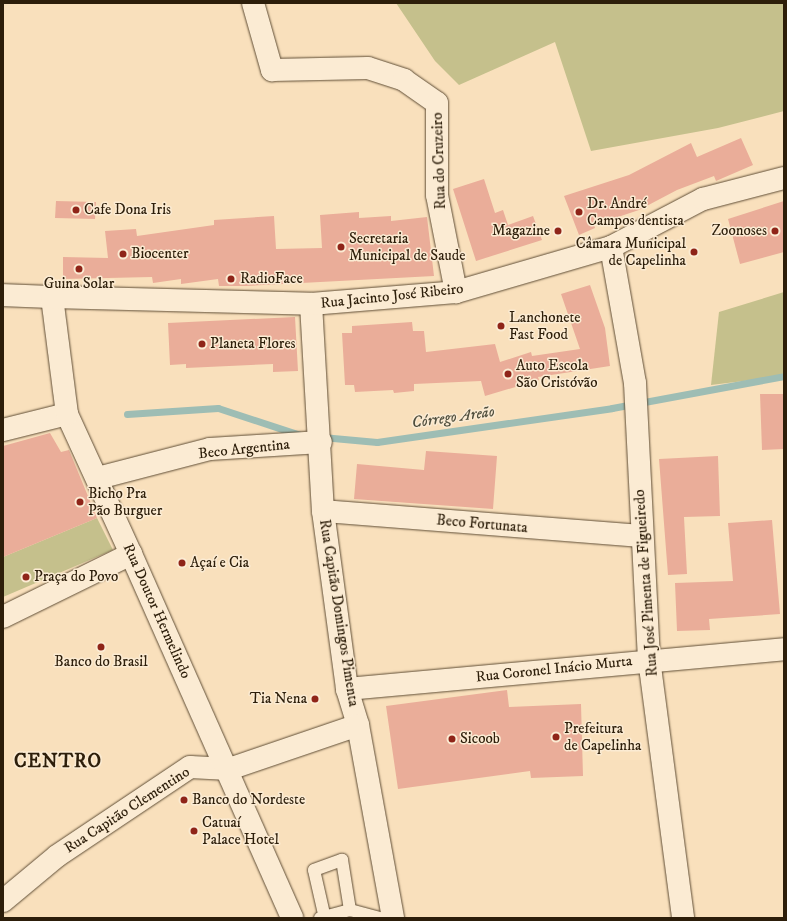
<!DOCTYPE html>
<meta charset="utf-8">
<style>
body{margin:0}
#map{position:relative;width:787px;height:921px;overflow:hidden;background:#f9e0bc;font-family:"IM FELL DW Pica",serif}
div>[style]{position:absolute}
.green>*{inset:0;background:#c5c08c}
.stream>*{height:7px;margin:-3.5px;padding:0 3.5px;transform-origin:3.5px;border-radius:3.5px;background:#9ebdb4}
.building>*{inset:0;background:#eaad99}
.roads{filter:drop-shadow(0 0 1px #604e36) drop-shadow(0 0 1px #604e36)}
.service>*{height:12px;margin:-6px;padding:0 6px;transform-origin:6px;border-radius:6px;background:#fbebd3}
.minor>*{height:22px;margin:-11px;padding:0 11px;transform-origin:11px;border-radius:11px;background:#fbebd3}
.tertiary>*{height:22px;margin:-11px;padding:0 11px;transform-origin:11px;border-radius:11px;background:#fbebd3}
.secondary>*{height:22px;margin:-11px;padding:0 11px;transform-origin:11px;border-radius:11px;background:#fbebd3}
.dots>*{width:11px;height:11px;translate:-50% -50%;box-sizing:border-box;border:2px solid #fbebd3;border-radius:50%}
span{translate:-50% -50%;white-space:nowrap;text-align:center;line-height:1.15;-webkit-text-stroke:3px #fbebd3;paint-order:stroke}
.street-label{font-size:15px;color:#2d1e0a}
.poi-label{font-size:15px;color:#2d1e0a}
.left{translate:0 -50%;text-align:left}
.right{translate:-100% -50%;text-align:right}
.water-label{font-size:16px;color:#4f4e3d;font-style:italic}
.district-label{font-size:19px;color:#2d1e0a;font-weight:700;letter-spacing:1px}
.frame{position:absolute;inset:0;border:4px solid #2d1e0a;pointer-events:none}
</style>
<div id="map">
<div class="green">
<i style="clip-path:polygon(396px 3px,784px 3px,784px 111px,718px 128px,591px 151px,555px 42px,459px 85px,435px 61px)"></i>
<i style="clip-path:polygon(784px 292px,784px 376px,711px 385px,719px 312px)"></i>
<i style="clip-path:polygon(97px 518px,113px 550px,3px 597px,3px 557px)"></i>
</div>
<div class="stream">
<i style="left:127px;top:414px;width:91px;rotate:-3.8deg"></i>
<i style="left:218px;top:408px;width:86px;rotate:18.2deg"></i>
<i style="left:322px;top:437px;width:55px;rotate:5.2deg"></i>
<i style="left:377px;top:442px;width:237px;rotate:-8.2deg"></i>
<i style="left:612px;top:408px;width:175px;rotate:-10.5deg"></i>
</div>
<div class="building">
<i style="clip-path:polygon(741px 138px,753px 165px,716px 181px,714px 176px,677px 190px,639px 210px,594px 225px,595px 228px,579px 235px,564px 196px,629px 175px,691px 143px,697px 157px)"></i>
<i style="clip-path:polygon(484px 179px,495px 213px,503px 210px,508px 225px,533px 216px,542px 240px,476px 261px,453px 189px)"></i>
<i style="clip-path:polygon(56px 201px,96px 202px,95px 219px,55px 218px)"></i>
<i style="clip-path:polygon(784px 201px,784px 252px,740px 264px,728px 219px)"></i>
<i style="clip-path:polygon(359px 212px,359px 218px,391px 216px,391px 221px,427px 217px,434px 276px,246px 286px,219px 286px,218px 279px,181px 284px,181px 279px,153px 283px,152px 277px,63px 279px,63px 257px,108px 258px,105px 231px,136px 229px,137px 236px,214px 225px,214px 220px,274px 216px,276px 249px,322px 248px,320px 215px)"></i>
<i style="clip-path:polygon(590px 285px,605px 328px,610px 366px,538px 377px,539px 380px,485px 396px,481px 381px,414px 384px,414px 391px,394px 393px,393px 390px,355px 392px,354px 385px,345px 385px,342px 333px,352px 333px,352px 326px,412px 322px,413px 331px,424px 331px,426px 352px,495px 344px,500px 362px,531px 352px,532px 356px,580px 349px,561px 294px)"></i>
<i style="clip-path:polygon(295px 317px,298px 371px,273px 372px,273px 364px,186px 368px,186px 364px,170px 365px,168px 323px)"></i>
<i style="clip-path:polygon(760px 394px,784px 394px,784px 449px,762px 450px)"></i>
<i style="clip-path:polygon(50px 433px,61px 452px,69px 450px,97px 518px,3px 557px,3px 446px)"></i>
<i style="clip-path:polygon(426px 451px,497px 456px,493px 509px,354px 499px,357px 464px,424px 470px)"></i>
<i style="clip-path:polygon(718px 456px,720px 516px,684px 517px,687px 574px,668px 575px,659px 459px)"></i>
<i style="clip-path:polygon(772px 520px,780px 614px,709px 619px,710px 630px,677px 631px,675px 583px,733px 581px,728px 523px)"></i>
<i style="clip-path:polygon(507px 690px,509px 707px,581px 704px,583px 776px,531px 778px,530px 771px,398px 789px,386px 706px)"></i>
</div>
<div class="roads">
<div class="service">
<i style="left:324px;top:914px;width:45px;rotate:-102.8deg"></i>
<i style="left:314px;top:870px;width:30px;rotate:-20deg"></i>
<i style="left:342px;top:860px;width:51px;rotate:80.9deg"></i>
<i style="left:320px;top:918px;width:31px;rotate:-15deg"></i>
<i style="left:350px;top:910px;width:30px;rotate:15deg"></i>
</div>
<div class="minor">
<i style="left:253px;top:3px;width:70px;rotate:74.2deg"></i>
<i style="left:272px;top:70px;width:96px;rotate:-1.2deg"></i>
<i style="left:368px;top:68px;width:38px;rotate:18deg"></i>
<i style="left:404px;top:80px;width:40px;rotate:34.9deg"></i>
<i style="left:437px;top:103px;width:92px;rotate:90deg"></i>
<i style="left:437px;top:195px;width:99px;rotate:78.9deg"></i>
<i style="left:3px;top:430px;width:66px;rotate:-14deg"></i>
<i style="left:98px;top:478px;width:116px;rotate:-14.5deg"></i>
<i style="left:210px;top:449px;width:111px;rotate:-3.6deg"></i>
<i style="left:323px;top:511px;width:318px;rotate:4.5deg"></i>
<i style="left:347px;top:689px;width:439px;rotate:-5.2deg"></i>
<i style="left:3px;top:901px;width:70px;rotate:-39.8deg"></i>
<i style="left:57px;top:856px;width:160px;rotate:-33.8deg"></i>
<i style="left:190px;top:767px;width:39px;rotate:3deg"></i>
<i style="left:229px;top:769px;width:136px;rotate:-18.8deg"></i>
</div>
<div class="tertiary">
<i style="left:611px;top:247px;width:138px;rotate:80deg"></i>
<i style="left:635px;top:383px;width:276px;rotate:87.1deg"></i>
<i style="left:649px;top:659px;width:261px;rotate:82.5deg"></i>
<i style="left:3px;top:295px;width:49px;rotate:2.3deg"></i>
<i style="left:311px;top:304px;width:207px;rotate:86.7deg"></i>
<i style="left:323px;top:511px;width:180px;rotate:82.3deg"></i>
<i style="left:347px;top:689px;width:38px;rotate:73deg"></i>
<i style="left:358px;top:725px;width:196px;rotate:79.7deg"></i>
<i style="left:131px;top:554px;width:398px;rotate:66.1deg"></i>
</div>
<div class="secondary">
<i style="left:3px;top:617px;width:143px;rotate:-26.2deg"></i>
<i style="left:131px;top:554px;width:154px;rotate:-114.6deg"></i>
<i style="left:67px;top:414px;width:118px;rotate:-97.3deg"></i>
<i style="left:52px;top:297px;width:259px;rotate:1.5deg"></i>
<i style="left:311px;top:304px;width:145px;rotate:-4.7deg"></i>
<i style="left:456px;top:292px;width:161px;rotate:-16.2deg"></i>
<i style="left:611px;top:247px;width:104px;rotate:-27.6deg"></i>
<i style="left:703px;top:199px;width:84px;rotate:-14.5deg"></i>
</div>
</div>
<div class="dots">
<i style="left:76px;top:210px;background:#8f2418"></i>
<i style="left:579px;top:212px;background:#8f2418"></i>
<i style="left:558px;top:231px;background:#8f2418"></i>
<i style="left:775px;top:231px;background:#8f2418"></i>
<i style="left:341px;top:247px;background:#8f2418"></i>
<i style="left:694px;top:252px;background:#8f2418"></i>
<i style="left:123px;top:254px;background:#8f2418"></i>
<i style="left:79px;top:269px;background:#8f2418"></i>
<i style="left:231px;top:279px;background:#8f2418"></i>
<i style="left:501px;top:326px;background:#8f2418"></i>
<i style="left:202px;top:344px;background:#8f2418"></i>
<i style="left:508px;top:374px;background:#8f2418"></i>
<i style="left:80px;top:502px;background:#8f2418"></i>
<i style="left:182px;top:563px;background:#8f2418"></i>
<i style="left:26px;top:577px;background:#8f2418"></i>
<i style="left:101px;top:647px;background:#8f2418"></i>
<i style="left:315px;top:699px;background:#8f2418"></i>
<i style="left:556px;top:737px;background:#8f2418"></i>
<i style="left:452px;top:739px;background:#8f2418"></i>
<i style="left:184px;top:800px;background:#8f2418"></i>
<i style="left:194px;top:831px;background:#8f2418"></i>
</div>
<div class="street-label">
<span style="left:439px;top:161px;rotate:-92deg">Rua do Cruzeiro</span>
<span style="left:392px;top:296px;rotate:-6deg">Rua Jacinto José Ribeiro</span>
<span style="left:244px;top:449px;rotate:-6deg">Beco Argentina</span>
<span style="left:482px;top:524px;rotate:5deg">Beco Fortunata</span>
<span style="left:646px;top:583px;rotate:-94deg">Rua José Pimenta de Figueiredo</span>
<span style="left:157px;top:611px;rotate:66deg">Rua Doutor Hermelindo</span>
<span style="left:339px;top:613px;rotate:81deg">Rua Capitão Domingos Pimenta</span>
<span style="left:554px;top:669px;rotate:-6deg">Rua Coronel Inácio Murta</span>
<span style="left:127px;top:810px;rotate:-33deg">Rua Capitão Clementino</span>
</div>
<div class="poi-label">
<span class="left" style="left:587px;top:212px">Dr. André<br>Campos dentista</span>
<span class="left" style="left:84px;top:210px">Cafe Dona Iris</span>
<span class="right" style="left:550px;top:231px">Magazine</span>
<span class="right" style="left:767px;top:231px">Zoonoses</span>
<span class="left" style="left:349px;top:247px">Secretaria<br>Municipal de Saude</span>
<span class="right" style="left:686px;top:252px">Câmara Municipal<br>de Capelinha</span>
<span class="left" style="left:131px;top:254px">Biocenter</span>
<span class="left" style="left:240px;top:279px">RadioFace</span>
<span style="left:79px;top:284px">Guina Solar</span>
<span class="left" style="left:509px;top:326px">Lanchonete<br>Fast Food</span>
<span class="left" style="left:210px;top:344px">Planeta Flores</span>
<span class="left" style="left:516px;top:374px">Auto Escola<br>São Cristóvão</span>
<span class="left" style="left:88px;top:502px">Bicho Pra<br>Pão Burguer</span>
<span class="left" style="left:190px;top:563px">Açaí e Cia</span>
<span class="left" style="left:34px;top:577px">Praça do Povo</span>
<span style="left:101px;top:662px">Banco do Brasil</span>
<span class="right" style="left:307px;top:699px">Tia Nena</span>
<span class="left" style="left:564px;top:737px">Prefeitura<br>de Capelinha</span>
<span class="left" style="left:460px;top:739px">Sicoob</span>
<span class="left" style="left:192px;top:800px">Banco do Nordeste</span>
<span class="left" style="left:202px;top:831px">Catuaí<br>Palace Hotel</span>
</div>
<div class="water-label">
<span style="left:453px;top:417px;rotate:-8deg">Córrego Areão</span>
</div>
<div class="district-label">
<span style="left:58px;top:762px">CENTRO</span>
</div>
<div class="frame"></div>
</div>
